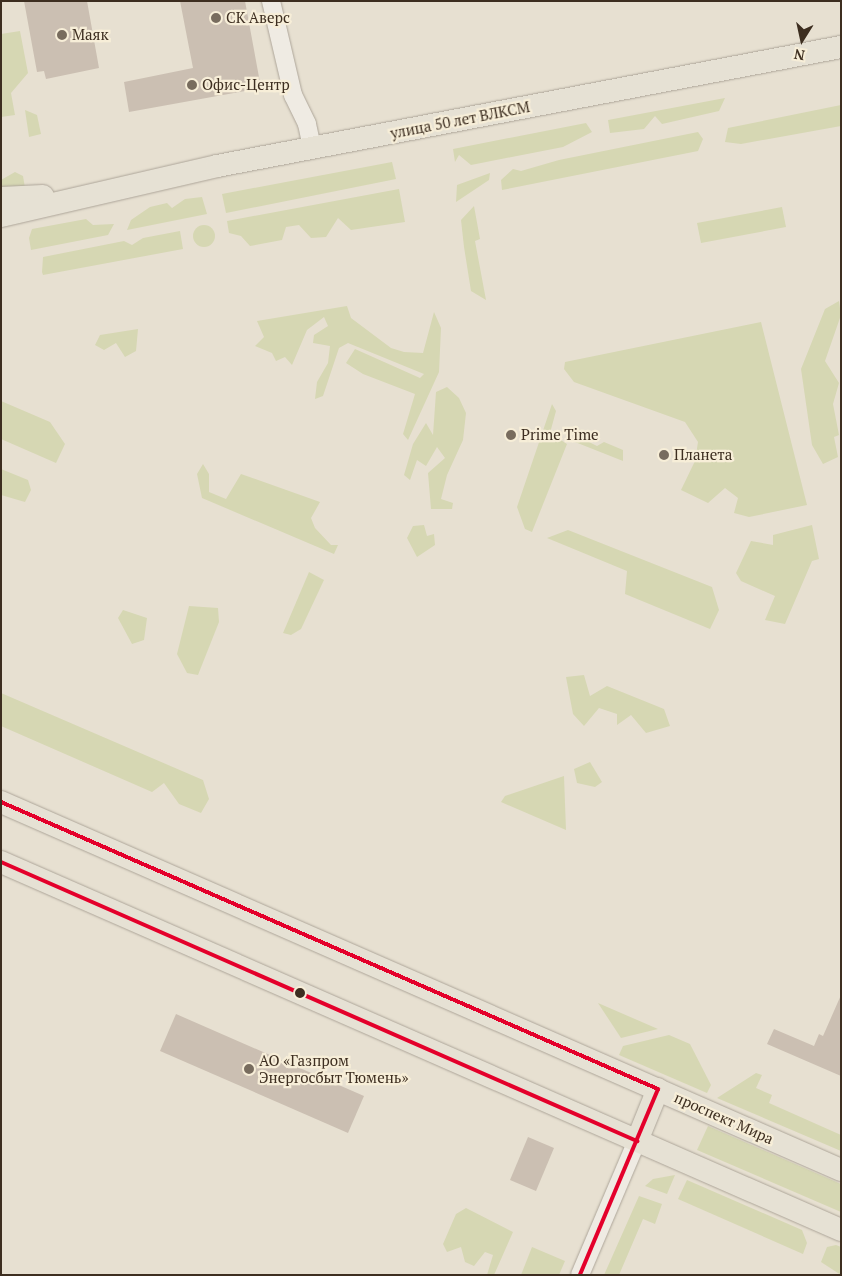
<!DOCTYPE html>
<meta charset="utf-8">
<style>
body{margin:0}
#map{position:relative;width:842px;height:1276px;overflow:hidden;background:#e7e0d1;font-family:"PT Serif",serif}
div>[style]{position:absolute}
.green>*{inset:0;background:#d6d7b3}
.round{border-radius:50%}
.building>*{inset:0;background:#cbbfb2}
.roads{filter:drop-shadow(0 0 1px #ada599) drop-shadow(0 0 1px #ada599)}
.minor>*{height:18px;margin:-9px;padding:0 9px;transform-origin:9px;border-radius:9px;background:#efebe3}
.major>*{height:22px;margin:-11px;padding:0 11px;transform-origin:11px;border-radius:11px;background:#e6e1d4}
.bus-1>*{height:4px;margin:-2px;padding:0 2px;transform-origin:2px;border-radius:2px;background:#e4002b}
.dots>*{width:14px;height:14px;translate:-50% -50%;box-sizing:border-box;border:2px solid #f7eed8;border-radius:50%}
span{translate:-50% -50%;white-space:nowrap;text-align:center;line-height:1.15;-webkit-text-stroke:4.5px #f7eed8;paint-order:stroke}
.poi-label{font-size:15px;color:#3d2e20}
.left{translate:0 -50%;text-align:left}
.street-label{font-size:15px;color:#3d2e20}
.frame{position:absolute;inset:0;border:2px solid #3d2e20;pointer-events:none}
.north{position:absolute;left:777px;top:15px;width:50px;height:50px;-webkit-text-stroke:4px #f7eed8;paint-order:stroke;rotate:190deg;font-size:14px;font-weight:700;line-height:20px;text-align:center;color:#3d2e20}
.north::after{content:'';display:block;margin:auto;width:18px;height:22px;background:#3d2e20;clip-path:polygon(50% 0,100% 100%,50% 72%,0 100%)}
</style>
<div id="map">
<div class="green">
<i style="clip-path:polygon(20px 31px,28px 73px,11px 93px,15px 115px,1px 117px,1px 34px)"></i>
<i style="clip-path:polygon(725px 98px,719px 111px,662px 124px,655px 116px,644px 129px,610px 133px,608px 120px)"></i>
<i style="clip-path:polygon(841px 105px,841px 126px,741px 144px,725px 142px,728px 128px)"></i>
<i style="clip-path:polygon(25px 110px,37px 115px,41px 134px,29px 137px)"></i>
<i style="clip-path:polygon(586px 123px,592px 132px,563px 147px,471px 165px,459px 155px,455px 162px,453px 149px)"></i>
<i style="clip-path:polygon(698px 132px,703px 139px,698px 151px,502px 190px,501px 180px,513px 169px,521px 171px,559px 160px)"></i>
<i style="clip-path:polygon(392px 162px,396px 179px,226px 213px,222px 194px)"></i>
<i style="clip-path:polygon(15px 172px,23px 176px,25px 188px,1px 191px,1px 180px)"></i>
<i style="clip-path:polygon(490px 173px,489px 180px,456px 202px,457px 185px)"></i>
<i style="clip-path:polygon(399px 189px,405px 222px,351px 230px,338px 218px,326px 237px,311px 238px,299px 225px,286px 227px,282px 240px,250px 246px,241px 236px,229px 233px,227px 221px)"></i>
<i style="clip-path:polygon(202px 197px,207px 214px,127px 230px,131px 220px,150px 207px,167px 203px,172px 208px,185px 199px)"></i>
<i style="clip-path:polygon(474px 206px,480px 239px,475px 241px,486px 300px,471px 291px,464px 247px,461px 220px)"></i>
<i style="clip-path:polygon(782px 207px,786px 227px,701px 243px,697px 223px)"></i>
<i style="clip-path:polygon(86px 219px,93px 225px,114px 224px,108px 235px,31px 250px,29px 238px,32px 229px)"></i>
<i class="round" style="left:193px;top:225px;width:22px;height:22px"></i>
<i style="clip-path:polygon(180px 231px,183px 249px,43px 275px,42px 272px,43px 257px,124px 241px,132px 245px,143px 238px)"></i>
<i style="clip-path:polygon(839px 301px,841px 315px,825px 361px,839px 383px,833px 404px,839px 435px,834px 437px,838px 457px,823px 464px,812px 445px,801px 369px,825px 309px)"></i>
<i style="clip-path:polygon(347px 306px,351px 318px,391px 348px,404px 352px,423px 353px,434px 312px,441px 328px,439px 372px,408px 440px,403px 434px,415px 394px,363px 374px,346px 363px,355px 349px,420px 378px,424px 374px,348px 343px,339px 348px,323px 396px,315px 399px,317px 382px,328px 363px,330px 346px,313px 343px,314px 335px,328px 326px,324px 317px,307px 330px,292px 365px,285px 357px,276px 361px,272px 353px,255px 346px,264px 337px,257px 321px)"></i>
<i style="clip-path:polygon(761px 322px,807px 505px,749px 517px,734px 513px,738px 498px,725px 488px,708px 503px,681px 490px,695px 461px,698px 442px,685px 422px,574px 382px,564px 369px,565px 362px)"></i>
<i style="clip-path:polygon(138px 329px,136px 351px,125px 357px,116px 343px,104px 350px,95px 345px,100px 335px)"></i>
<i style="clip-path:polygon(447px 387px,459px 398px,466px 413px,463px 440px,447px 475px,441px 499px,453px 503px,452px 509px,431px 509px,428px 473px,445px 458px,437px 447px,426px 466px,417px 460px,410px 480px,404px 475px,413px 444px,426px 423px,433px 435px,436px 392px)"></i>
<i style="clip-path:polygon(1px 401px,50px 422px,65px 444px,56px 463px,1px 439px)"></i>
<i style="clip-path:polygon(552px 404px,556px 411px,550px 433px,567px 444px,532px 532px,525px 529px,517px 507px)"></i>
<i style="clip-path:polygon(580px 429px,585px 440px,597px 446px,604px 442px,623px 450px,623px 461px,575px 442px)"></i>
<i style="clip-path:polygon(203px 464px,209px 474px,209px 492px,226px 499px,241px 474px,320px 502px,311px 518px,315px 528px,331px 545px,338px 545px,334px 554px,202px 498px,197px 474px)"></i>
<i style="clip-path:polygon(1px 469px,28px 480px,31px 490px,25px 502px,1px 495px)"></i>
<i style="clip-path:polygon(424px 525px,427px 536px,434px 534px,435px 545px,417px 557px,407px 538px,413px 526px)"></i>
<i style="clip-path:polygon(812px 525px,819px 559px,812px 561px,785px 624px,765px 620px,775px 596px,741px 581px,736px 573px,751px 541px,773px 545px,773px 535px)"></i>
<i style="clip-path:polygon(568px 530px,712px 587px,719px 610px,710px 629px,625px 594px,627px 571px,547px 538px)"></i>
<i style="clip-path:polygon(309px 572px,324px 580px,301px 629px,291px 635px,283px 633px)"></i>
<i style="clip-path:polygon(189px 606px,218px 608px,219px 622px,198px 675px,187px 673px,177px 654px)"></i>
<i style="clip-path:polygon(123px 610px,147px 618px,144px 640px,132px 644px,118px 618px)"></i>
<i style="clip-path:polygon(584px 675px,590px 696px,607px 686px,664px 709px,670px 726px,646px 733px,631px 715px,617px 725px,617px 714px,599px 708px,584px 726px,573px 714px,566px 677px)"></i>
<i style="clip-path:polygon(1px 693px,203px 780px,209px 799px,201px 813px,179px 804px,164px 783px,152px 792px,1px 726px)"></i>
<i style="clip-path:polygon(590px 762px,602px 782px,595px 787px,577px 783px,574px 769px)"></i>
<i style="clip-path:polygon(564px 776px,566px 830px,501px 802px,505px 796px)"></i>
<i style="clip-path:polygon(598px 1003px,658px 1029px,621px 1038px)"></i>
<i style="clip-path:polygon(669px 1035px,690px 1044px,711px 1085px,707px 1093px,619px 1055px,623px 1046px)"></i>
<i style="clip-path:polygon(756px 1073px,762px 1075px,756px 1088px,772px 1095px,769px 1103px,841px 1135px,841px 1151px,717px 1098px)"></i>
<i style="clip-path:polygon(708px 1126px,841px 1184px,841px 1212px,697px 1150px)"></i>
<i style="clip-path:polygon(675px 1175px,667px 1194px,645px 1186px,653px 1179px)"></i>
<i style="clip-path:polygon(687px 1180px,802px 1230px,807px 1243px,803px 1254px,678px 1199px)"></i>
<i style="clip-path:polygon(639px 1196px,662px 1204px,655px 1224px,643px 1219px,619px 1275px,604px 1275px)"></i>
<i style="clip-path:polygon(466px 1208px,513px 1232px,494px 1275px,487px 1275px,493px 1255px,485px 1252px,474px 1266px,465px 1262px,461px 1247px,447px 1252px,443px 1244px,456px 1214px)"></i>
<i style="clip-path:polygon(836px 1245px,841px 1247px,841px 1275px,821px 1262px,827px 1247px)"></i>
<i style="clip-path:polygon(532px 1247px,565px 1261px,559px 1275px,521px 1275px)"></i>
</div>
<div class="building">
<i style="clip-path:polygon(24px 1px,87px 1px,99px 68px,46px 79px,44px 71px,37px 72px)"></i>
<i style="clip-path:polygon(180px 1px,245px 1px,261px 88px,129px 112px,124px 82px,193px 68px)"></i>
<i style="clip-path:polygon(841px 995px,841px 1076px,767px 1044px,774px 1029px,814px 1046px,819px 1034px,823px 1036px)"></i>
<i style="clip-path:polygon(176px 1014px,364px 1096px,348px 1133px,160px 1051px)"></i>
<i style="clip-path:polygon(528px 1137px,554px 1148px,536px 1191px,510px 1180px)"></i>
</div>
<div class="roads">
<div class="minor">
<i style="left:271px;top:1px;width:97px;rotate:76.8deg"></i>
<i style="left:293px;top:95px;width:32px;rotate:64deg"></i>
<i style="left:307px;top:124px;width:24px;rotate:78deg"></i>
<i style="left:580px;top:1275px;width:146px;rotate:-67deg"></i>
</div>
<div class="major">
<i style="left:1px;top:198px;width:42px;rotate:-2.7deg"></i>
<i style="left:1px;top:216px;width:222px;rotate:-13deg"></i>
<i style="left:217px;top:166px;width:635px;rotate:-10.8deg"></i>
<i style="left:1px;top:802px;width:917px;rotate:23.66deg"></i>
<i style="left:1px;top:862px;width:917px;rotate:23.66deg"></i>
<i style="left:637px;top:1141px;width:56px;rotate:-68deg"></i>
</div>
</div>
<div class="bus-1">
<i style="left:1px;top:802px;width:717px;rotate:23.6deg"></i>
<i style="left:658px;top:1089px;width:202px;rotate:112.8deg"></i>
<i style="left:1px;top:862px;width:695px;rotate:23.69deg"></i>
</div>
<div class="dots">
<i style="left:216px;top:18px;background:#786c5e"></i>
<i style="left:62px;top:35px;background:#786c5e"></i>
<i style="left:192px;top:85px;background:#786c5e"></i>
<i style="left:511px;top:435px;background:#786c5e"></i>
<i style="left:664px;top:455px;background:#786c5e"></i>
<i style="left:300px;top:993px;background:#3d2e20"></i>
<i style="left:249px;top:1069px;background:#786c5e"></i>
</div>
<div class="poi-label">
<span class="left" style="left:226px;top:18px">СК Аверс</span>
<span class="left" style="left:72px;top:35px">Маяк</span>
<span class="left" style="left:202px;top:85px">Офис-Центр</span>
<span class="left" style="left:521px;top:435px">Prime Time</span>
<span class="left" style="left:674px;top:455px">Планета</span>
<span class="left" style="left:259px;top:1069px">АО «Газпром<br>Энергосбыт Тюмень»</span>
</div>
<div class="street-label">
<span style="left:460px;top:120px;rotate:-11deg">улица 50 лет ВЛКСМ</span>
<span style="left:724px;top:1118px;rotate:24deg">проспект Мира</span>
</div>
<div class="frame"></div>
<div class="north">N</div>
</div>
